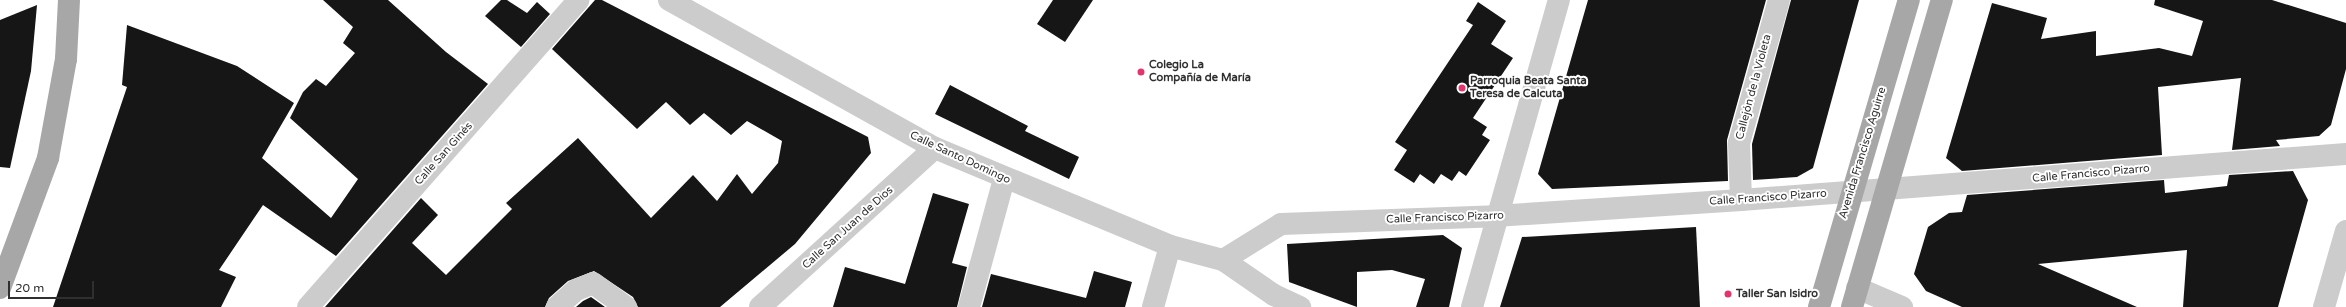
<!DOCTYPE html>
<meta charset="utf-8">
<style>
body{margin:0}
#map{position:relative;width:2346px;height:307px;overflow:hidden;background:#fff;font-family:"Varela Round",sans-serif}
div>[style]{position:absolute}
.building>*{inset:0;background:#161616}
.street>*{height:22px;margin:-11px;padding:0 11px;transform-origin:11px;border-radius:11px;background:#ccc}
.primary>*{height:22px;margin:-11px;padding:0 11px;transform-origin:11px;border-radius:11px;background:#a7a7a7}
.dots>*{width:11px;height:11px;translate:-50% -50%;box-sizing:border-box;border:2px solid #fff;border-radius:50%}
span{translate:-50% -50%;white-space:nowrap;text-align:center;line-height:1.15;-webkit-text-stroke:4px #fff;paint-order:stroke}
.poi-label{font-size:11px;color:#2f2f2f;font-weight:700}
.left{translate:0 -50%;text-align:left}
.street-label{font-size:11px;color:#2f2f2f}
.scale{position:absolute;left:8px;top:281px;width:86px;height:18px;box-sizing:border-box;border:2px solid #2f2f2f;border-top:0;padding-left:5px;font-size:12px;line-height:14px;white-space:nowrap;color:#2f2f2f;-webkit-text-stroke:3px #fff;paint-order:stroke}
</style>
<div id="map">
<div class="building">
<i style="clip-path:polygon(323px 0,388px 0,446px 52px,488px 84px,336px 256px,263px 205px,219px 270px,236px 277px,221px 307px,53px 307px,127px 87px,122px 85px,127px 25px,237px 66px,294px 103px,262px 158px,331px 218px,358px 179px,290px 118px,303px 92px,316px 79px,326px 86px,355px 53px,343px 43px,353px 27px)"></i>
<i style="clip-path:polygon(501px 0,507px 0,527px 13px,537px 2px,550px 14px,521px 47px,485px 16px)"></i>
<i style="clip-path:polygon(595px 0,602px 0,868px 137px,871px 153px,795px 244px,720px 307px,638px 307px,633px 297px,594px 271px,568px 281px,549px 298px,545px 307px,325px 307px,421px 198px,438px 215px,412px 243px,446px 275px,512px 209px,506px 203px,578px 138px,651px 218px,693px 175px,717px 201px,737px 174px,752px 194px,778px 163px,782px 141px,747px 121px,731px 135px,704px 113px,690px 125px,666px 102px,637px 129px,552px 49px)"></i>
<i style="clip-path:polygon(1053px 0,1093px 0,1065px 42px,1037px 24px)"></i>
<i style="clip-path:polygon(1588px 0,1766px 0,1727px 140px,1728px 181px,1552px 189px,1538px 174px)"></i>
<i style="clip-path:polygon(1791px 0,1859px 0,1813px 168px,1797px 177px,1753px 180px,1752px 144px)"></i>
<i style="clip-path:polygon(2155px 0,2272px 0,2346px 23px,2346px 69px,2331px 125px,2319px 136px,2276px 140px,2280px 146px,2232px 150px,2241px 78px,2158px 87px,2162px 155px,1962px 171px,1946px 158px,1992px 3px,2047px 18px,2041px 39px,2096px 31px,2096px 56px,2159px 48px,2192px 56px,2203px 21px,2154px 5px)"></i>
<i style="clip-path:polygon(1478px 2px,1506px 21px,1491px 44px,1513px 58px,1473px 118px,1487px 127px,1482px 135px,1490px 140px,1466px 176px,1459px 171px,1452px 181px,1441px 174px,1434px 184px,1420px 174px,1414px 183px,1394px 170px,1407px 150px,1395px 142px,1473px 25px,1466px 21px)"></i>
<i style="clip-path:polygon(37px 5px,31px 71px,10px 168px,0 167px,0 20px)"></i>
<i style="clip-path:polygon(950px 85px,1028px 126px,1025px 131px,1079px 157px,1069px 179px,935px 114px)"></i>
<i style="clip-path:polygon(2293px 171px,2308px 200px,2278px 307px,2183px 307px,2187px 250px,2038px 264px,2137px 307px,1962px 307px,1926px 291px,1914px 274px,1928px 227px,1949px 213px,1962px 212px,1967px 195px,2164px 180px,2165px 193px,2227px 186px,2229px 175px)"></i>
<i style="clip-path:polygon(933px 193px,969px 204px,952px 263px,967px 267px,957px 307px,833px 307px,845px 267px,905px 284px)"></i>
<i style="clip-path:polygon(1696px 227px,1700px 307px,1500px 307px,1522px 237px)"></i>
<i style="clip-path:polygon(1443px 235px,1462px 248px,1449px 307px,1416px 307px,1425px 279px,1392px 270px,1357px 272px,1357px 307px,1289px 282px,1287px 244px)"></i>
<i style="clip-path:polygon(1094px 271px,1132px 282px,1125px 307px,982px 307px,991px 274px,1086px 298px)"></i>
<i style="clip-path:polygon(591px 297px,605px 307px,576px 307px,583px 301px)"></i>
</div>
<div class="street">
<i style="left:669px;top:0;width:304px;rotate:29.1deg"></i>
<i style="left:935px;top:148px;width:255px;rotate:22.6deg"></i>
<i style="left:1170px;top:246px;width:55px;rotate:14.8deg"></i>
<i style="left:1223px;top:260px;width:62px;rotate:34.5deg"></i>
<i style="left:1274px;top:295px;width:29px;rotate:25deg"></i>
<i style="left:1741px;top:200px;width:57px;rotate:-92deg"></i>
<i style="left:1739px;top:143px;width:148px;rotate:-74.4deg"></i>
<i style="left:1223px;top:260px;width:68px;rotate:-31.8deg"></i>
<i style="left:1281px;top:224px;width:214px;rotate:-2.1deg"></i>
<i style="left:1495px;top:216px;width:247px;rotate:-3.7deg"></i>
<i style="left:1741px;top:200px;width:607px;rotate:-4.35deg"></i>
<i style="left:1857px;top:288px;width:49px;rotate:22.9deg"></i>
<i style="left:308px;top:307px;width:409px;rotate:-48.6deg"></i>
<i style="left:557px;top:307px;width:25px;rotate:-42deg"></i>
<i style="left:576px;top:290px;width:18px;rotate:-22deg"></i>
<i style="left:593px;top:283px;width:41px;rotate:36deg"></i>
<i style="left:760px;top:307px;width:236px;rotate:-42.3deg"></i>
<i style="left:969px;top:307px;width:133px;rotate:-74.7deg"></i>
<i style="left:1153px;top:307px;width:63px;rotate:-74.4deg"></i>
<i style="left:1472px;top:307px;width:319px;rotate:-74.2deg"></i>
<i style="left:2324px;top:307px;width:79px;rotate:-73.9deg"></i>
</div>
<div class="primary">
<i style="left:0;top:288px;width:139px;rotate:-69.7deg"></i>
<i style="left:48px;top:158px;width:101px;rotate:-79.7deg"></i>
<i style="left:66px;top:59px;width:59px;rotate:-87.1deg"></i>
<i style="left:1819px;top:307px;width:320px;rotate:-73.7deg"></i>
<i style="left:1852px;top:307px;width:320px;rotate:-73.7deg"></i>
</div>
<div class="dots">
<i style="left:1141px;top:72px;background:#e3346d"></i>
<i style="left:1462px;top:88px;background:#e3346d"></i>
<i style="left:1728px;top:294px;background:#e3346d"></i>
</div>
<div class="poi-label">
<span class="left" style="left:1149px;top:72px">Colegio La<br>Compañía de María</span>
<span class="left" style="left:1470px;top:88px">Parroquia Beata Santa<br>Teresa de Calcuta</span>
<span class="left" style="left:1736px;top:294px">Taller San Isidro</span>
</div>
<div class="street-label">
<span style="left:1754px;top:87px;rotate:-75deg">Callejón de la Violeta</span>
<span style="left:1863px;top:153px;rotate:-73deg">Avenida Francisco Aguirre</span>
<span style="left:444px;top:154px;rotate:-48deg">Calle San Ginés</span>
<span style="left:960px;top:158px;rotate:25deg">Calle Santo Domingo</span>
<span style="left:2091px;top:174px;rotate:-5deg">Calle Francisco Pizarro</span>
<span style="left:1768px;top:198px;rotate:-4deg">Calle Francisco Pizarro</span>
<span style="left:1445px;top:218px;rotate:-2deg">Calle Francisco Pizarro</span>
<span style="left:848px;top:228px;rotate:-42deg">Calle San Juan de Dios</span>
</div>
<div class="scale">20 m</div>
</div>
